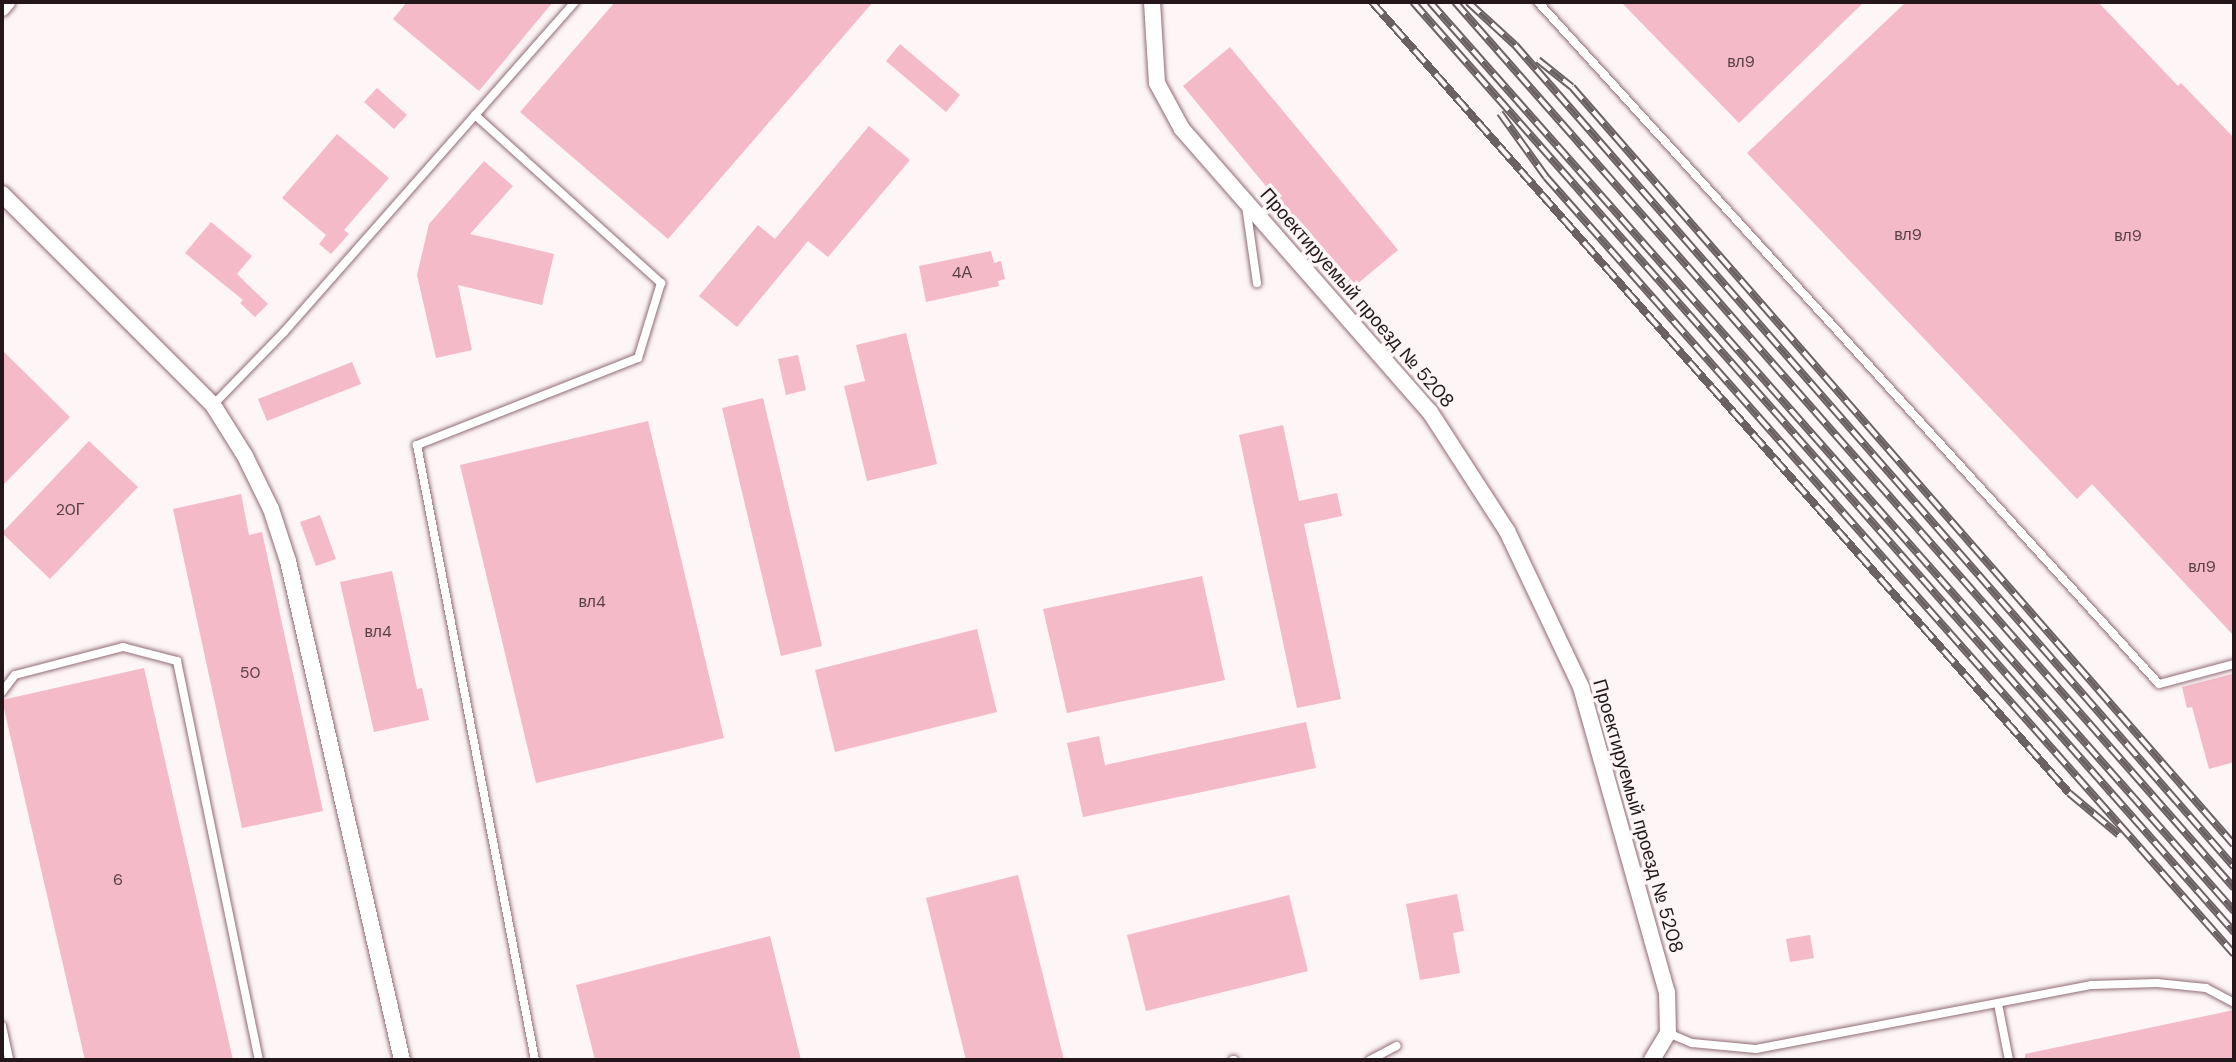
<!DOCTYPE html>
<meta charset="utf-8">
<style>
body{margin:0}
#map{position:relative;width:2236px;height:1062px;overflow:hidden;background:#fdf5f6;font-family:"DM Sans",sans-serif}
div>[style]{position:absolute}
.building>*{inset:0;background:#f4bac8}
.roads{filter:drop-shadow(0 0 2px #906c75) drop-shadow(0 0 2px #906c75)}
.lane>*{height:8px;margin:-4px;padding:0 4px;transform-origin:4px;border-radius:4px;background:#fff}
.street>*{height:16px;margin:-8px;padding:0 8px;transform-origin:8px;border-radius:8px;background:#fff}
.rail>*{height:8px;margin-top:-4px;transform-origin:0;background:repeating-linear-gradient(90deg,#fdf5f6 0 16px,#6c6063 0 32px);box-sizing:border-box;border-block:2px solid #6c6063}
span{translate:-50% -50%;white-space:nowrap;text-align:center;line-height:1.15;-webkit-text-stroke:7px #fdf5f6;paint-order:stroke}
.number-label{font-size:16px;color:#583f46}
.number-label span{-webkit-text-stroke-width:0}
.street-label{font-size:19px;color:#24161a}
.frame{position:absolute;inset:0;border:4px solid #24161a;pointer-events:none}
</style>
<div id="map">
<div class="building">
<i style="clip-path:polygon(407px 2px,553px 2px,479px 91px,393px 19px)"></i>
<i style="clip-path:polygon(615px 2px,873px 2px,668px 239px,520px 112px)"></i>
<i style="clip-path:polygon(1621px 2px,1864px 2px,1739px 123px)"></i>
<i style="clip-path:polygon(1906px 2px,2098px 2px,2178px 86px,2181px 83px,2234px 138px,2234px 636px,2092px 484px,2077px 499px,1747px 153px)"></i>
<i style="clip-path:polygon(900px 44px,960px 95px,946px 112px,886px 61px)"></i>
<i style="clip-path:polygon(1230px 47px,1398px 250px,1351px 289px,1183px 86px)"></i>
<i style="clip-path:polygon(377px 88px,407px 115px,394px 129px,364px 102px)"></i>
<i style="clip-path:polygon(869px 126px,910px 160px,828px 257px,808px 241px,737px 327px,699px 296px,758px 225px,775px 239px)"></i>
<i style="clip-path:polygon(337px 134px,389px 178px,344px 230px,349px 234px,331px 254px,319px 244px,326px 235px,282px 198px)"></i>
<i style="clip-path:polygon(484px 161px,513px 186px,470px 234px,554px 254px,542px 305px,458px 285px,472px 350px,436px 358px,417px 275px,429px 224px)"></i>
<i style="clip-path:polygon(211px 222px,252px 256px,237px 274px,268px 304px,255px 317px,240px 303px,243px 300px,185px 253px)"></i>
<i style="clip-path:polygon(991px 251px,994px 263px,1001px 261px,1005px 279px,998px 281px,999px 286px,926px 302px,919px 266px)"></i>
<i style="clip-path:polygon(906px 333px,937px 464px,867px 481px,844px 386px,865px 381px,856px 345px)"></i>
<i style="clip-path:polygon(2px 350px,70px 417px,2px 486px)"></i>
<i style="clip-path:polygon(798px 355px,806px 390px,786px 395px,778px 359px)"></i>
<i style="clip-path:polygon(352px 362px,361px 384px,267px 421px,258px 399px)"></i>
<i style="clip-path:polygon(763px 398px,822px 646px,781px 656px,722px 408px)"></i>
<i style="clip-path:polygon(648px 421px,724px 738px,536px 783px,460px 465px)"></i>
<i style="clip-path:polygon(1283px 425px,1299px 501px,1337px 493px,1342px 516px,1304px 524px,1341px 699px,1297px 708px,1239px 435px)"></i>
<i style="clip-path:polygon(89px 441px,138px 487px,50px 579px,2px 533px)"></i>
<i style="clip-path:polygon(241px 494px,249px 535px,262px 532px,323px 811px,242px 828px,173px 509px)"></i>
<i style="clip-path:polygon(320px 515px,336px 559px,316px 566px,300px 522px)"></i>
<i style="clip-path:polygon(392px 571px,417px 689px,422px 688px,429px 720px,374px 732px,340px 582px)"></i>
<i style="clip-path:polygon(1202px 576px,1225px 680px,1067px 713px,1043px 609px)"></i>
<i style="clip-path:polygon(977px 629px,997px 712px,835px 752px,815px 670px)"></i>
<i style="clip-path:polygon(144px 668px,233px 1060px,85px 1060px,2px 700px)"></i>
<i style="clip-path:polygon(2232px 674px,2234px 762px,2209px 769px,2192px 707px,2187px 708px,2182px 687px)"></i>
<i style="clip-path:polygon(1306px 722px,1316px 768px,1083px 817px,1067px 743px,1099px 736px,1105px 765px)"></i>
<i style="clip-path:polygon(1018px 875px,1064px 1060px,966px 1060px,926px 898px)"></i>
<i style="clip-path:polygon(1457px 894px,1464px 931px,1453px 933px,1460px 973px,1420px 980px,1406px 904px)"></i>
<i style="clip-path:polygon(1289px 895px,1308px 971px,1146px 1011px,1127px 935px)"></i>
<i style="clip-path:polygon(1810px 935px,1814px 958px,1790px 962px,1786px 939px)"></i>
<i style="clip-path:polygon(770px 936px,801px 1060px,595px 1060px,576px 985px)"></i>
<i style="clip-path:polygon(2234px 1010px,2234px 1060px,2025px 1060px,2025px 1054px)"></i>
</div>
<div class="roads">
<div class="lane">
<i style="left:1538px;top:2px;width:922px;rotate:47.68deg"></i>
<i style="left:2159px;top:684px;width:78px;rotate:-14.9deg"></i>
<i style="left:475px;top:115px;width:251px;rotate:42.1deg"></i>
<i style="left:661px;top:283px;width:78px;rotate:107deg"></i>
<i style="left:638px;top:358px;width:238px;rotate:158.5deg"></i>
<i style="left:417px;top:445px;width:626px;rotate:79.14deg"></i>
<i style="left:1246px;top:206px;width:78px;rotate:81.9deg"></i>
<i style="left:213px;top:405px;width:102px;rotate:-45.8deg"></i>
<i style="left:284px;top:332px;width:440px;rotate:-48.6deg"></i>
<i style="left:2px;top:692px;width:21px;rotate:-53deg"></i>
<i style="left:15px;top:675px;width:112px;rotate:-14.5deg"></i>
<i style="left:123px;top:647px;width:56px;rotate:14.5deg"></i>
<i style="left:177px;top:661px;width:407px;rotate:78.4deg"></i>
<i style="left:1998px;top:1004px;width:57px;rotate:78.9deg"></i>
<i style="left:2px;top:1026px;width:35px;rotate:78deg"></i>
<i style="left:1668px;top:1033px;width:26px;rotate:23deg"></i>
<i style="left:1692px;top:1043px;width:64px;rotate:5.4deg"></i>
<i style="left:1756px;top:1049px;width:342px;rotate:-10.8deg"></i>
<i style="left:2092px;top:985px;width:65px;rotate:-1.8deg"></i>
<i style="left:2157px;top:983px;width:49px;rotate:5.8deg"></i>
<i style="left:2206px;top:988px;width:32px;rotate:28deg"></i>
<i style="left:1233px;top:1060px;width:1px"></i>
<i style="left:1370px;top:1060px;width:30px;rotate:-28deg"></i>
</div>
<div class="street">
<i style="left:1152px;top:2px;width:81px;rotate:86.5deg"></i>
<i style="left:1157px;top:83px;width:52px;rotate:61.5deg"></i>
<i style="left:1182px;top:129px;width:376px;rotate:48.8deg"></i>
<i style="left:1430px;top:412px;width:142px;rotate:57.1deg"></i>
<i style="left:1507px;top:531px;width:173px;rotate:64.6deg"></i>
<i style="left:1581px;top:687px;width:317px;rotate:74.3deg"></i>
<i style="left:1667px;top:992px;width:41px;rotate:88.6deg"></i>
<i style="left:1668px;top:1033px;width:31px;rotate:121deg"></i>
<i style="left:2px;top:8px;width:8px;rotate:-50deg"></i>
<i style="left:2px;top:194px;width:298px;rotate:45deg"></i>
<i style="left:213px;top:405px;width:60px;rotate:57.9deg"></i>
<i style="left:245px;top:456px;width:59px;rotate:63.9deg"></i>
<i style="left:271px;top:509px;width:55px;rotate:71.9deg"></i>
<i style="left:288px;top:561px;width:512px;rotate:77.13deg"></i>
</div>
</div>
<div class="rail">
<i style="left:1372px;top:2px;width:1054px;rotate:48.61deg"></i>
<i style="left:2069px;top:793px;width:65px;rotate:40deg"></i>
<i style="left:1413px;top:2px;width:1241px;rotate:48.56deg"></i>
<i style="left:1430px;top:2px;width:1214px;rotate:48.51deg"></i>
<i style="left:1455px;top:2px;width:1180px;rotate:48.68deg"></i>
<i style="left:1468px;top:2px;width:64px;rotate:42.5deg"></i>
<i style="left:1515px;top:45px;width:1092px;rotate:48.82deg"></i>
<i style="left:1538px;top:60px;width:43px;rotate:38.5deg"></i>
<i style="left:1572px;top:87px;width:1006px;rotate:48.87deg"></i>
<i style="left:1500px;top:113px;width:79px;rotate:54.3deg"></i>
<i style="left:1546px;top:177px;width:1038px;rotate:48.48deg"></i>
</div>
<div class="number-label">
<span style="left:1741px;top:62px">вл9</span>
<span style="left:1908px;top:235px">вл9</span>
<span style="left:2128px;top:236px">вл9</span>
<span style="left:962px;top:273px">4А</span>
<span style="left:70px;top:510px">20Г</span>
<span style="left:2202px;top:567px">вл9</span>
<span style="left:592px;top:602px">вл4</span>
<span style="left:378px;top:632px">вл4</span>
<span style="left:250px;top:673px">50</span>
<span style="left:118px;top:880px">6</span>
</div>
<div class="street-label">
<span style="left:1357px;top:298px;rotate:49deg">Проектируемый проезд № 5208</span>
<span style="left:1638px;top:816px;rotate:74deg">Проектируемый проезд № 5208</span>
</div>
<div class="frame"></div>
</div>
